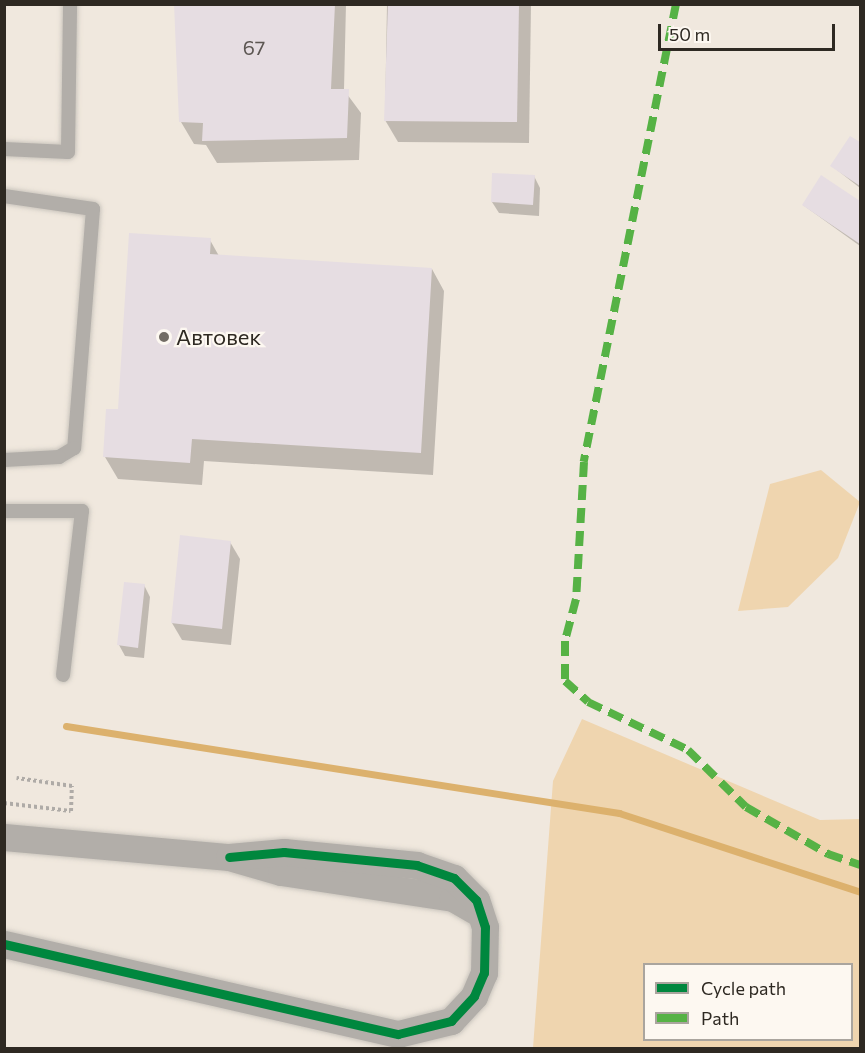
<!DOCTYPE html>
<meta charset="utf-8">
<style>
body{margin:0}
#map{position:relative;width:865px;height:1053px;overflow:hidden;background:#f0e8de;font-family:Commissioner,sans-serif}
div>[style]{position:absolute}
.green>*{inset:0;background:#efd5af}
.shadow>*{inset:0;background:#0003}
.stream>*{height:7px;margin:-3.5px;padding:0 3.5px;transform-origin:3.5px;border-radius:3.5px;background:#dcb16d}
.building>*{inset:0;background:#e6dde2}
.path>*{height:4px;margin-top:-2px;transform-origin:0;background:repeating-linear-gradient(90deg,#afaba7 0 3px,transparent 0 6px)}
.roads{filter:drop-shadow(0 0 2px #cbc6be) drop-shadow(0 0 2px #cbc6be)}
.service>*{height:14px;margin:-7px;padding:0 7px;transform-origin:7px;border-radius:7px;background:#b2aea9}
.minor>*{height:27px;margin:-13.5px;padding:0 13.5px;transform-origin:13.5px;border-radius:13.5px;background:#b2aea9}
.quiet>*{height:8px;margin-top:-4px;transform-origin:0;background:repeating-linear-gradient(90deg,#56b245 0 15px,transparent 0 23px)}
.cycleway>*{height:9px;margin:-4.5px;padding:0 4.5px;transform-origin:4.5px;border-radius:4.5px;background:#00873e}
.dots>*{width:16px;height:16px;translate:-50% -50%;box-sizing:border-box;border:3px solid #fdf8f1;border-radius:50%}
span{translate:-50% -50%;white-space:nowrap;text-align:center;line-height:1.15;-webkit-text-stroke:4.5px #fdf8f1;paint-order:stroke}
.number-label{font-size:20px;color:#5c5652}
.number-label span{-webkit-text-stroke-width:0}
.poi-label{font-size:22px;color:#2e2922}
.left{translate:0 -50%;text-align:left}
.frame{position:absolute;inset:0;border:6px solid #2e2922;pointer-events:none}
.legend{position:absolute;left:643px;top:963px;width:210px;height:78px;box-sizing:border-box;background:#fdf8f1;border:2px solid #aaa59e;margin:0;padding:8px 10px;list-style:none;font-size:18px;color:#2e2922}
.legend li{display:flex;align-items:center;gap:12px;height:30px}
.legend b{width:30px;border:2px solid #aaa59e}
.scale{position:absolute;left:658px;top:24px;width:177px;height:27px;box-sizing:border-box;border:3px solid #2e2922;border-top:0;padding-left:8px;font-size:18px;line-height:21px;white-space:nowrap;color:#2e2922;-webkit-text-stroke:4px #fdf8f1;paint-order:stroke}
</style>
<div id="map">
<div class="green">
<i style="clip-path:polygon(821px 470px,860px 502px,838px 558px,788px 607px,738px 611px,770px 484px)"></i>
<i style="clip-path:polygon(evenodd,582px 719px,820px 820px,860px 819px,860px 1048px,533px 1048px,553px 781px,582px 719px,644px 964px,852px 964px,852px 1040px,644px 1040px,644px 964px)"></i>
</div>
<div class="shadow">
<i style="clip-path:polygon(175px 4px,346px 4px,344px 90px,361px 113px,359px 160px,217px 163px,206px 145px,194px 144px,181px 122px)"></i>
<i style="clip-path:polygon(387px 4px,531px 4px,529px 143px,398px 142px,385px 120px)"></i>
<i style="clip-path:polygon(851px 138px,860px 144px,860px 188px,832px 166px)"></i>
<i style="clip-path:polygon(534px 176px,540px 188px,539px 216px,499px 213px,492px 202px)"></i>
<i style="clip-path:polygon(822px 177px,860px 203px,860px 246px,803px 205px)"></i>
<i style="clip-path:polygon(210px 240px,219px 256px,432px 269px,444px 291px,433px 475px,204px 461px,202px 485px,118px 479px,105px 457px,120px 411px)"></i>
<i style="clip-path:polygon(230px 542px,240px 559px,231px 645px,182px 640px,172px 623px)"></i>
<i style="clip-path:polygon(144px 585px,150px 597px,144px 658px,125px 656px,119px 645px)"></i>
</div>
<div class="stream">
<i style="left:66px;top:726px;width:560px;rotate:8.94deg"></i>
<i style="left:619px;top:813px;width:254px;rotate:18.1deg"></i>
</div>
<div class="building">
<i style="clip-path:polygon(174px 4px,335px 4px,331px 89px,349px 89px,347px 138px,202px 141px,203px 123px,179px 122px)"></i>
<i style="clip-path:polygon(388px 4px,519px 4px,517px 122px,384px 121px)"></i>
<i style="clip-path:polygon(850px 136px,860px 142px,860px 186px,830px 166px)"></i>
<i style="clip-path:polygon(492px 173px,535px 175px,533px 205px,491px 202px)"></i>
<i style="clip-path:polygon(821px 175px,860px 201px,860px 244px,802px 205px)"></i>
<i style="clip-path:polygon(129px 233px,211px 238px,210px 254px,432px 268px,421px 453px,192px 439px,190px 463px,103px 457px,106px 409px,118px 409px)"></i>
<i style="clip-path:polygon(180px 535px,231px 541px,222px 629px,171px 623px)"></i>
<i style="clip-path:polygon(124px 582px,145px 584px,138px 648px,117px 645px)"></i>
</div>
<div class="path">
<i style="left:4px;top:803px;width:67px;rotate:6.8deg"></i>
<i style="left:71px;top:811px;width:25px;rotate:-88deg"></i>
<i style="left:72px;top:786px;width:56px;rotate:-171.7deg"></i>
</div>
<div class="roads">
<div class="service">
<i style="left:4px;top:149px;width:64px;rotate:2.7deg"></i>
<i style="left:68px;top:152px;width:148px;rotate:-89.2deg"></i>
<i style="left:4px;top:196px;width:90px;rotate:8.3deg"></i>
<i style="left:93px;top:209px;width:240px;rotate:94.5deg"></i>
<i style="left:74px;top:448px;width:17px;rotate:149deg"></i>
<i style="left:59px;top:457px;width:55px;rotate:176.9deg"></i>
<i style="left:4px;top:511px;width:78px"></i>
<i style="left:82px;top:511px;width:165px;rotate:96.6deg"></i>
</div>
<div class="minor">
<i style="left:4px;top:837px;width:226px;rotate:5.1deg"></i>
<i style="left:229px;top:857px;width:54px;rotate:16.1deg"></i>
<i style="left:281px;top:872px;width:174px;rotate:8.6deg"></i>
<i style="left:453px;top:898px;width:28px;rotate:30deg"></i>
<i style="left:4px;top:944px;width:404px;rotate:12.9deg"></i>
<i style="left:398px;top:1034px;width:55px;rotate:-13.8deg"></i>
<i style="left:451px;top:1021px;width:34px;rotate:-47deg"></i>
<i style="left:474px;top:996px;width:25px;rotate:-67deg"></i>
<i style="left:484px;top:973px;width:46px;rotate:-88.8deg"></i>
<i style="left:485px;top:927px;width:28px;rotate:-108deg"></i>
<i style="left:476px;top:900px;width:31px;rotate:-135deg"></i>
<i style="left:454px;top:878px;width:39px;rotate:-161deg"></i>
<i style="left:417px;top:865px;width:134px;rotate:-174.4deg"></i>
<i style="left:284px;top:852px;width:55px;rotate:174.8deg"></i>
</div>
</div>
<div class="quiet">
<i style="left:676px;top:4px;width:467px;rotate:101.4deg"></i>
<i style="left:584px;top:462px;width:137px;rotate:93.3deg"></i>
<i style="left:576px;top:599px;width:43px;rotate:104.7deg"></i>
<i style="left:565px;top:641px;width:40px;rotate:90deg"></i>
<i style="left:565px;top:681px;width:31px;rotate:42deg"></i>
<i style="left:588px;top:702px;width:111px;rotate:25.6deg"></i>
<i style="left:688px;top:750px;width:81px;rotate:44.5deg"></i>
<i style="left:746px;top:807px;width:95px;rotate:29.8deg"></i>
<i style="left:828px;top:854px;width:34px;rotate:19deg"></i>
</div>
<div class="cycleway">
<i style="left:4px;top:944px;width:404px;rotate:12.9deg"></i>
<i style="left:398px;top:1034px;width:55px;rotate:-13.8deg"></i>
<i style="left:451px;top:1021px;width:34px;rotate:-47deg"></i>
<i style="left:474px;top:996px;width:25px;rotate:-67deg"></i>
<i style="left:484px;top:973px;width:46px;rotate:-88.8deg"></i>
<i style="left:485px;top:927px;width:28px;rotate:-108deg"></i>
<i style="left:476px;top:900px;width:31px;rotate:-135deg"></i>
<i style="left:454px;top:878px;width:39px;rotate:-161deg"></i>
<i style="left:417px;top:865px;width:134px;rotate:-174.4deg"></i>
<i style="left:284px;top:852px;width:55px;rotate:174.8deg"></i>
</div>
<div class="dots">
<i style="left:164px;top:337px;background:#726c64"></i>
</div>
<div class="number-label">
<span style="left:254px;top:47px">67</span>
</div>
<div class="poi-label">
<span class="left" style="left:176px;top:337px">Автовек</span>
</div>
<div class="frame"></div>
<ul class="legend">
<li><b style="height:8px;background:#00873e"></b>Cycle path</li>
<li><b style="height:8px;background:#56b245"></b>Path</li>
</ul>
<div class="scale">50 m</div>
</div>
